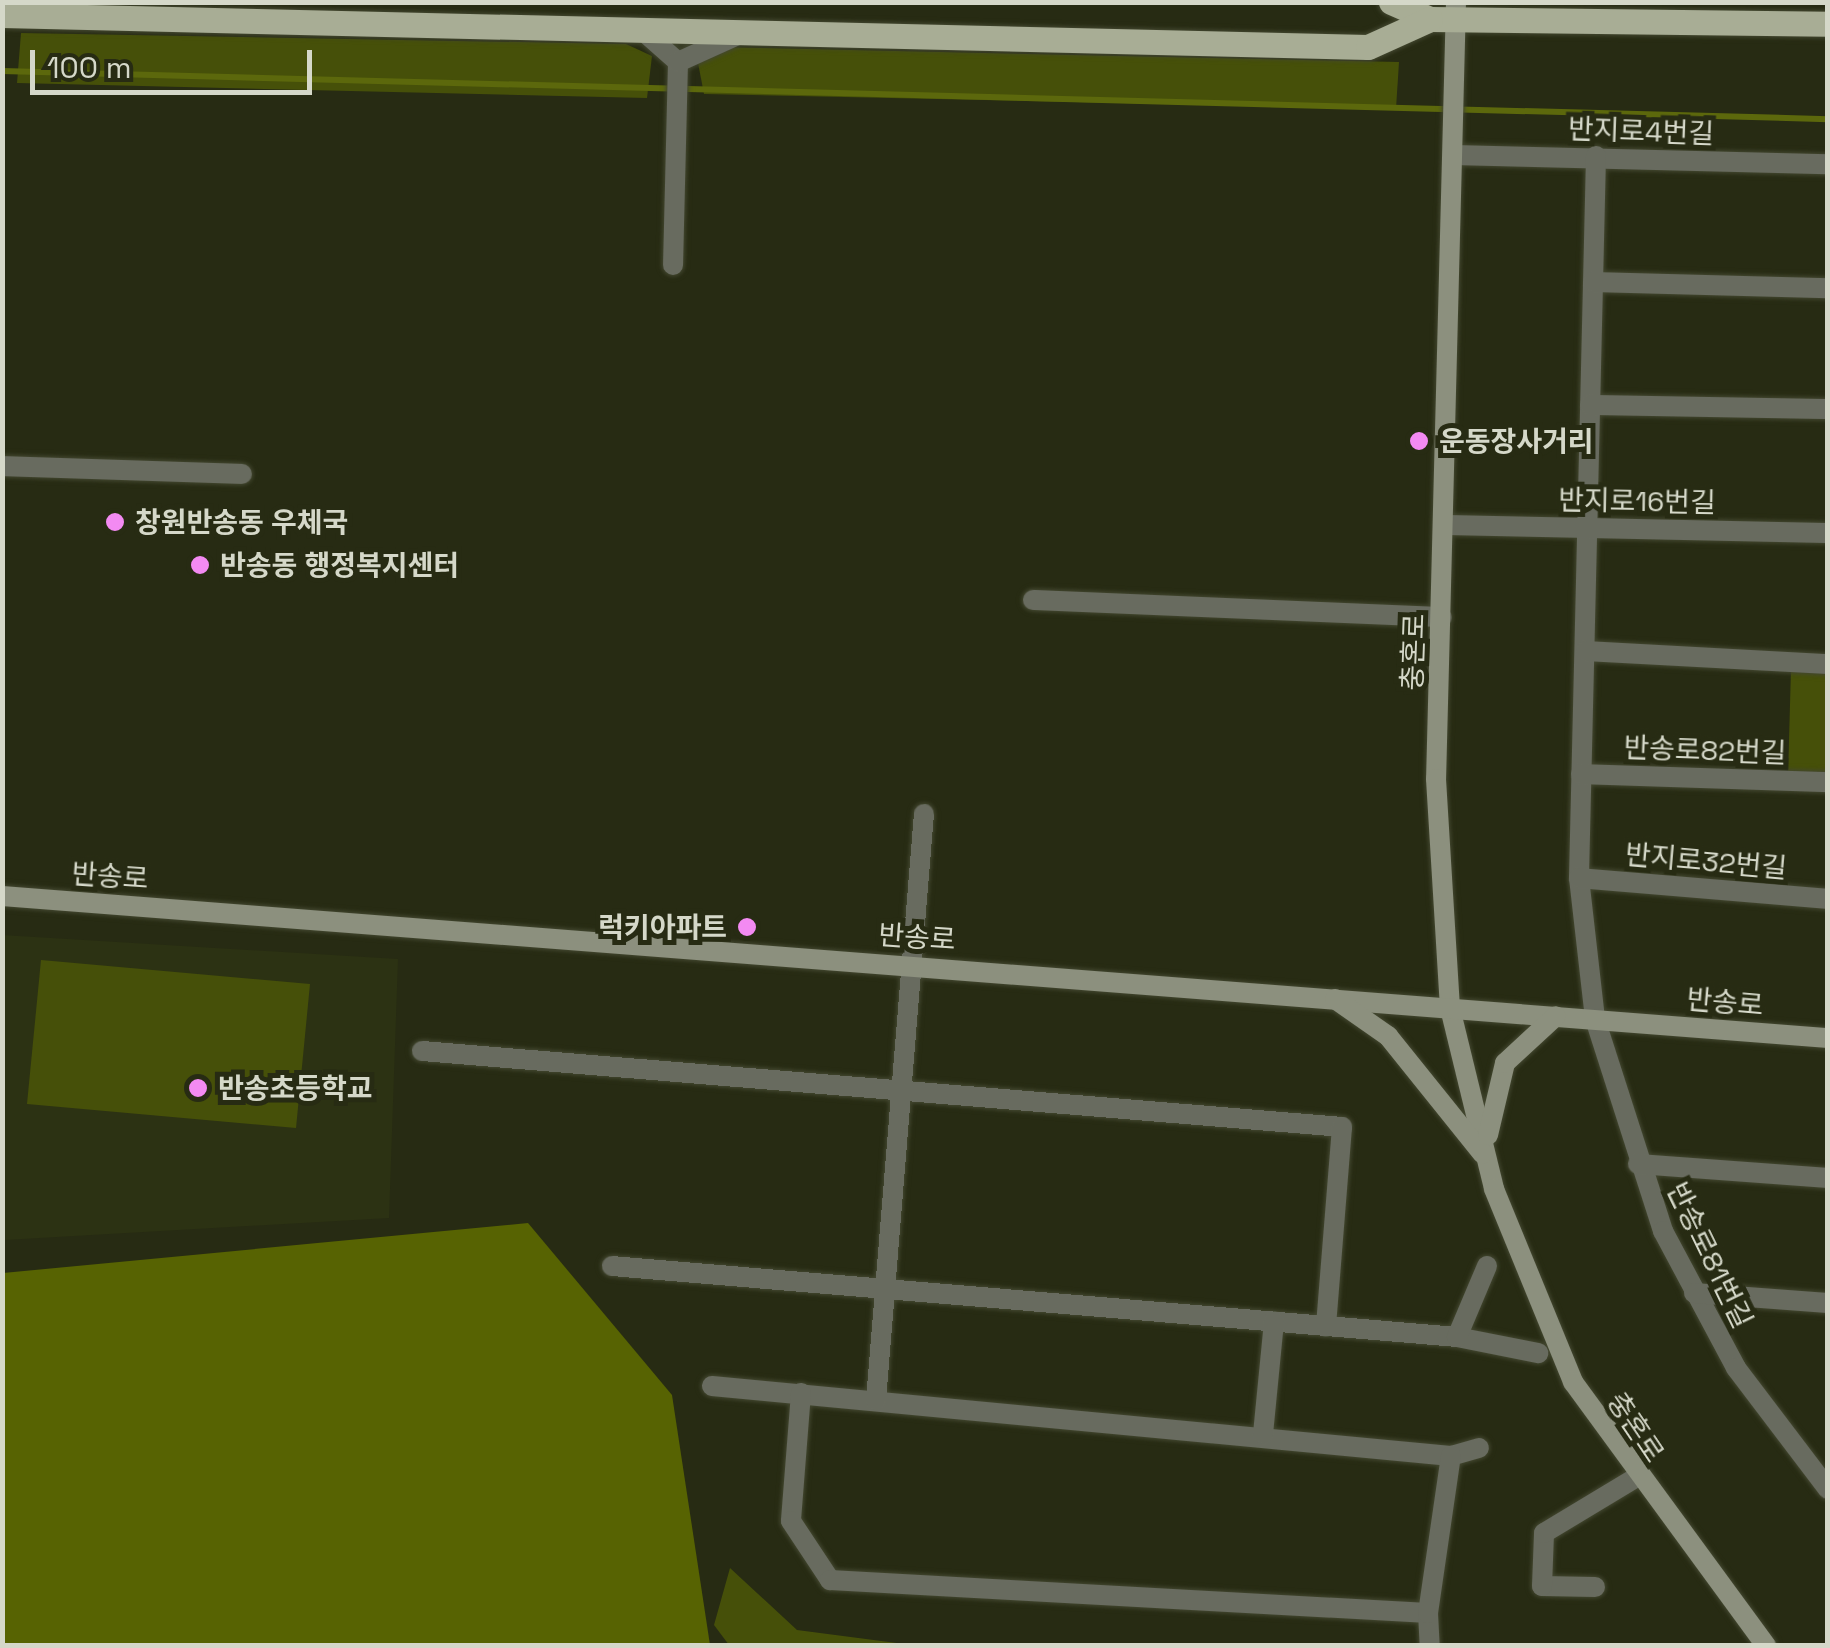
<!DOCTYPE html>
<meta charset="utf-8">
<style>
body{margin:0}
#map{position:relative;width:1830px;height:1648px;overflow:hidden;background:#272b13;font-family:"Space Grotesk","Noto Sans KR",sans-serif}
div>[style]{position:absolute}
.built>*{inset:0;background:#2c3213}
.green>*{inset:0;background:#465009}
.forest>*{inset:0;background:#576302}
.stream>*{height:6px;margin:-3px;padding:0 3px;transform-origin:3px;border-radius:3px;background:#5c680c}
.roads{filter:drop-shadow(0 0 2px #434730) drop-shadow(0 0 2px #434730)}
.street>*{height:20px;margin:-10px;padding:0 10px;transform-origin:10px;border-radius:10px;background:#686b5f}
.secondary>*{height:20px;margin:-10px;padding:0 10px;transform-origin:10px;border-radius:10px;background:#8c907e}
.primary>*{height:25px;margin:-12.5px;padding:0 12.5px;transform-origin:12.5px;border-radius:12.5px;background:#a8ad95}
.dots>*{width:28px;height:28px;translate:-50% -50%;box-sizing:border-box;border:5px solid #272b13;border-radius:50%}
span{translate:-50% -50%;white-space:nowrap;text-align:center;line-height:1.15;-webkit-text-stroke:10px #272b13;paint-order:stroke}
.street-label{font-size:28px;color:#d5d8c9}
.poi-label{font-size:28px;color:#d5d8c9;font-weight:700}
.left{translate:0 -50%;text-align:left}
.right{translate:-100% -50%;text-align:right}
.frame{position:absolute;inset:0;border:5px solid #d5d8c9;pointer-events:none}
.scale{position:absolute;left:30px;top:50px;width:282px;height:45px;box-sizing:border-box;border:5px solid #d5d8c9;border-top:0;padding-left:12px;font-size:30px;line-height:35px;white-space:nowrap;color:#d5d8c9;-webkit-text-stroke:8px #272b13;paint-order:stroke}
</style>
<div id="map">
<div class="built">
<i style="clip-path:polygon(2px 935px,398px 959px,389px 1218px,5px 1240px)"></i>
</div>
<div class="green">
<i style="clip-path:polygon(21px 33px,626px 44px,652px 56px,647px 98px,17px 83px)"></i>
<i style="clip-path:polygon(713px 47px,1399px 62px,1396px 109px,704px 94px,698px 63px)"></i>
<i style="clip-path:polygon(1791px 669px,1827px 669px,1827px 776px,1788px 776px)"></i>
<i style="clip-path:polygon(41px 960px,310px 984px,296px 1128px,27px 1104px)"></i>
<i style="clip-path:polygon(730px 1568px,797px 1630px,912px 1645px,729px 1645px,714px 1625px)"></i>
</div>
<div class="forest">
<i style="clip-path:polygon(528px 1223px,672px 1395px,710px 1645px,3px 1645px,3px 1273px)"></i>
</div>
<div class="stream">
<i style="left:2px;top:71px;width:1827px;rotate:1.51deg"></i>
</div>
<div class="roads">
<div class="street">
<i style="left:642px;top:30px;width:48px;rotate:41.6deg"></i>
<i style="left:678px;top:62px;width:203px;rotate:91.4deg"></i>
<i style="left:678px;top:62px;width:68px;rotate:-24.3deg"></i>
<i style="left:1453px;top:155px;width:375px;rotate:1.4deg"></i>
<i style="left:1596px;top:156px;width:722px;rotate:91.35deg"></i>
<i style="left:1579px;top:878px;width:142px;rotate:83.5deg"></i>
<i style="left:1595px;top:1019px;width:223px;rotate:72.2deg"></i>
<i style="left:1663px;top:1231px;width:155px;rotate:61.9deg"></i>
<i style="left:1736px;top:1368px;width:152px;rotate:52.8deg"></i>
<i style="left:1593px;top:282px;width:235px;rotate:1.5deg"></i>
<i style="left:1590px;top:405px;width:238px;rotate:1deg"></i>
<i style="left:2px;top:466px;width:240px;rotate:1.9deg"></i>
<i style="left:1445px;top:525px;width:383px;rotate:1.2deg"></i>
<i style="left:1033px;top:600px;width:409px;rotate:2.4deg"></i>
<i style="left:1586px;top:651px;width:242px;rotate:3.1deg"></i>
<i style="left:1581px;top:774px;width:247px;rotate:1.9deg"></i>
<i style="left:1579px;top:878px;width:250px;rotate:4.8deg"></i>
<i style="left:422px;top:1051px;width:923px;rotate:4.72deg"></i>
<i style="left:1342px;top:1127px;width:200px;rotate:94.6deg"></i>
<i style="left:1638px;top:1164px;width:191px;rotate:4.2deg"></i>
<i style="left:612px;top:1266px;width:848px;rotate:4.8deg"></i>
<i style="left:1457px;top:1337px;width:83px;rotate:11.2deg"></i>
<i style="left:1694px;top:1293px;width:134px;rotate:4.3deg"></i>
<i style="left:1457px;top:1337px;width:77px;rotate:-67.1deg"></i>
<i style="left:712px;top:1386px;width:742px;rotate:5.41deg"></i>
<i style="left:1451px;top:1456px;width:29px;rotate:-16deg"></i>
<i style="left:801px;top:1393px;width:128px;rotate:94.5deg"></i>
<i style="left:791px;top:1521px;width:71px;rotate:56.5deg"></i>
<i style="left:830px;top:1580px;width:599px;rotate:3.16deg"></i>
<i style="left:1428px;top:1613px;width:33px;rotate:87deg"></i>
<i style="left:876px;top:1400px;width:588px;rotate:-85.32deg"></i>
<i style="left:1263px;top:1434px;width:113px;rotate:-84.4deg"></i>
<i style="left:1595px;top:1587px;width:53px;rotate:-178.9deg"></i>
<i style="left:1542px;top:1586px;width:53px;rotate:-87.8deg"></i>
<i style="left:1544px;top:1533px;width:109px;rotate:-31.1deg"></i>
<i style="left:1428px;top:1613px;width:159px;rotate:-81.7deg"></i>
</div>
<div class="secondary">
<i style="left:1456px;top:2px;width:777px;rotate:91.47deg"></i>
<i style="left:1436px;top:779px;width:229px;rotate:86.5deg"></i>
<i style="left:1450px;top:1008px;width:186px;rotate:76.3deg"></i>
<i style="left:1494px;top:1189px;width:209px;rotate:67.7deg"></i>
<i style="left:1573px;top:1382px;width:327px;rotate:53.8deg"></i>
<i style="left:2px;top:896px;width:1832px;rotate:4.45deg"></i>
<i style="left:1335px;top:999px;width:65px;rotate:34.9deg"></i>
<i style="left:1388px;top:1036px;width:151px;rotate:51.2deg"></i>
<i style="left:1488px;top:1135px;width:74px;rotate:-76.7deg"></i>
<i style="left:1505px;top:1063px;width:69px;rotate:-42.7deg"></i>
</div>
<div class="primary">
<i style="left:1391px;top:2px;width:43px;rotate:23.6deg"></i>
<i style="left:1430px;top:19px;width:398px;rotate:0.7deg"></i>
<i style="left:2px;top:15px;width:1366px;rotate:1.34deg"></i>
<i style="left:1368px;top:47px;width:68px;rotate:-24.3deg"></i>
</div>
</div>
<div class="dots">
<i style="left:1419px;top:441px;background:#f38af2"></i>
<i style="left:115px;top:522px;background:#f38af2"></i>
<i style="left:200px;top:565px;background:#f38af2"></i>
<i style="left:747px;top:927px;background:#f38af2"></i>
<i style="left:198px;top:1088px;background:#f38af2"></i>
</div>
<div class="street-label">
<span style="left:1641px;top:131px;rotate:2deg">반지로4번길</span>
<span style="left:1637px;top:501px;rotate:1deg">반지로16번길</span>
<span style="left:1413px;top:652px;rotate:-88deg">충혼로</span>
<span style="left:1705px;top:750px;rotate:2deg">반송로82번길</span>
<span style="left:1706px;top:861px;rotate:5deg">반지로32번길</span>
<span style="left:110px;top:876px;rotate:4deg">반송로</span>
<span style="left:917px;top:937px;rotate:4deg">반송로</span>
<span style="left:1725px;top:1002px;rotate:5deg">반송로</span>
<span style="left:1710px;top:1255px;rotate:64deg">반송로81번길</span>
<span style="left:1636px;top:1427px;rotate:56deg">충혼로</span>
</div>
<div class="poi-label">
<span class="left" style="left:1439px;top:441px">운동장사거리</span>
<span class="left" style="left:135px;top:522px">창원반송동 우체국</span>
<span class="left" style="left:220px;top:565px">반송동 행정복지센터</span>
<span class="right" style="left:727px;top:927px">럭키아파트</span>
<span class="left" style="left:218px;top:1088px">반송초등학교</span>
</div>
<div class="frame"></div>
<div class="scale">100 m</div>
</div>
